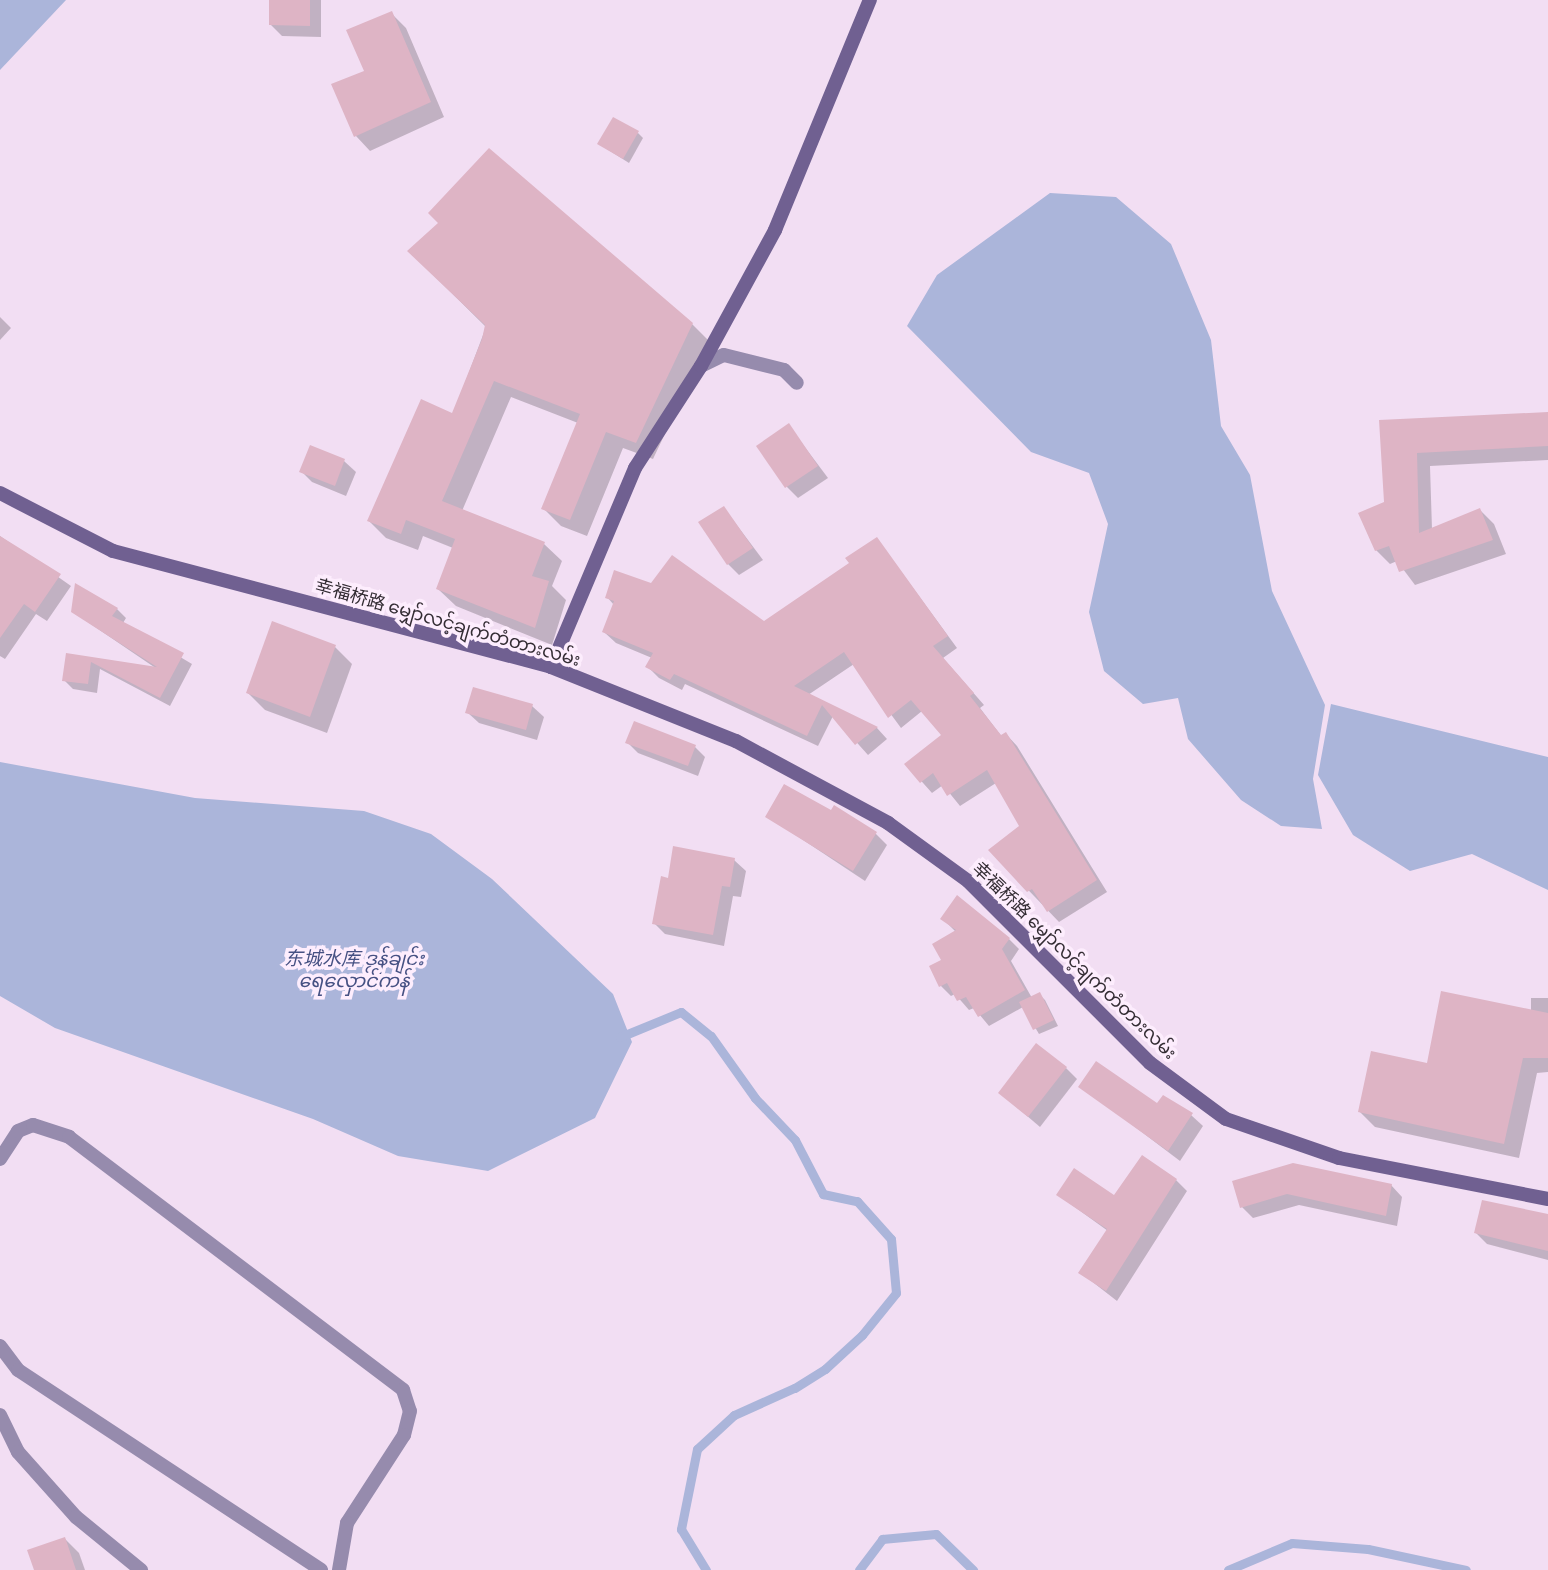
<!DOCTYPE html>
<meta charset="utf-8">
<style>
body{margin:0}
#map{position:relative;width:1548px;height:1570px;overflow:hidden;background:#f2def3;font-family:Ubuntu,"Noto Sans SC","Noto Sans Myanmar",sans-serif}
div>[style]{position:absolute}
.water>*{inset:0;background:#abb5da}
.shadow>*{inset:0;background:#0003}
.stream>*{height:9px;margin:-4.5px;padding:0 4.5px;transform-origin:4.5px;border-radius:4.5px;background:#abb5da}
.building>*{inset:0;background:#deb4c5}
.street>*{height:14px;margin:-7px;padding:0 7px;transform-origin:7px;border-radius:7px;background:#968bad}
.secondary>*{height:14px;margin:-7px;padding:0 7px;transform-origin:7px;border-radius:7px;background:#706091}
span{translate:-50% -50%;white-space:nowrap;text-align:center;line-height:1.15;-webkit-text-stroke:7px #fdedfd;paint-order:stroke}
.street-label{font-size:18px;color:#342d34}
.water-label{font-size:19px;color:#465183;font-style:italic}
</style>
<div id="map">
<div class="water">
<i style="clip-path:polygon(0 0,66px 0,0 70px)"></i>
<i style="clip-path:polygon(1050px 193px,1116px 197px,1171px 244px,1211px 340px,1221px 426px,1250px 475px,1272px 591px,1325px 705px,1313px 779px,1322px 829px,1281px 826px,1241px 800px,1188px 739px,1178px 698px,1143px 704px,1104px 671px,1089px 612px,1108px 524px,1089px 473px,1031px 452px,907px 326px,937px 275px)"></i>
<i style="clip-path:polygon(1331px 704px,1548px 757px,1548px 890px,1472px 854px,1410px 871px,1353px 835px,1318px 775px)"></i>
<i style="clip-path:polygon(0 762px,195px 798px,364px 811px,431px 834px,492px 879px,613px 994px,632px 1042px,595px 1118px,488px 1171px,398px 1156px,313px 1119px,55px 1028px,0 996px)"></i>
</div>
<div class="shadow">
<i style="clip-path:polygon(271px 0,321px 0,321px 37px,282px 36px,271px 25px)"></i>
<i style="clip-path:polygon(391px 13px,406px 28px,444px 117px,370px 151px,356px 136px,333px 85px,366px 72px)"></i>
<i style="clip-path:polygon(638px 133px,643px 138px,629px 163px,599px 144px)"></i>
<i style="clip-path:polygon(409px 251px,692px 324px,709px 341px,653px 459px,623px 448px,587px 536px,561px 526px,543px 508px,578px 423px,511px 397px,462px 511px,544px 544px,562px 561px,552px 586px,566px 600px,552px 645px,456px 606px,438px 589px,453px 548px,423px 536px,418px 550px,386px 538px,369px 521px,453px 415px,486px 327px)"></i>
<i style="clip-path:polygon(0 317px,11px 328px,0 340px)"></i>
<i style="clip-path:polygon(1548px 414px,1548px 460px,1430px 466px,1432px 529px,1480px 510px,1494px 524px,1506px 554px,1415px 585px,1397px 561px,1390px 564px,1376px 550px,1385px 503px,1381px 422px)"></i>
<i style="clip-path:polygon(789px 426px,828px 478px,798px 498px,787px 487px)"></i>
<i style="clip-path:polygon(344px 461px,356px 472px,346px 496px,312px 482px,301px 471px)"></i>
<i style="clip-path:polygon(724px 508px,763px 560px,739px 575px,728px 564px)"></i>
<i style="clip-path:polygon(0 536px,71px 586px,47px 621px,36px 614px,5px 659px,0 656px)"></i>
<i style="clip-path:polygon(877px 539px,957px 648px,943px 658px,984px 705px,980px 708px,1002px 737px,1006px 734px,1017px 746px,1107px 892px,1059px 922px,990px 850px,1021px 826px,996px 783px,960px 806px,943px 785px,932px 793px,907px 765px,944px 735px,922px 711px,901px 728px,854px 664px,808px 695px,877px 728px,887px 739px,868px 755px,833px 716px,818px 746px,685px 684px,682px 690px,659px 678px,647px 666px,652px 658px,616px 643px,604px 632px,614px 605px,607px 597px,764px 624px,851px 563px)"></i>
<i style="clip-path:polygon(117px 609px,126px 618px,123px 623px,192px 664px,170px 706px,100px 669px,97px 693px,73px 689px,64px 680px,67px 655px,157px 669px,73px 612px)"></i>
<i style="clip-path:polygon(335px 647px,352px 664px,327px 733px,265px 710px,248px 693px)"></i>
<i style="clip-path:polygon(532px 706px,544px 717px,537px 740px,479px 723px,467px 712px)"></i>
<i style="clip-path:polygon(627px 742px,695px 747px,705px 757px,698px 776px,638px 753px)"></i>
<i style="clip-path:polygon(767px 816px,876px 834px,887px 845px,865px 881px)"></i>
<i style="clip-path:polygon(734px 860px,746px 871px,741px 897px,733px 896px,724px 946px,665px 934px,654px 923px,669px 880px)"></i>
<i style="clip-path:polygon(942px 918px,1009px 939px,1019px 949px,1011px 961px,1032px 998px,1040px 995px,1045px 1000px,1058px 1026px,1039px 1034px,1023px 1007px,989px 1026px,974px 1008px,969px 1010px,955px 994px,951px 996px,941px 986px,943px 961px,956px 932px)"></i>
<i style="clip-path:polygon(1531px 998px,1548px 998px,1548px 1072px,1537px 1073px,1519px 1158px,1375px 1127px,1360px 1112px,1428px 1065px,1531px 1012px)"></i>
<i style="clip-path:polygon(1066px 1068px,1077px 1079px,1040px 1127px,1000px 1093px)"></i>
<i style="clip-path:polygon(1081px 1086px,1191px 1115px,1203px 1126px,1180px 1161px)"></i>
<i style="clip-path:polygon(1176px 1180px,1187px 1191px,1117px 1301px,1081px 1273px,1108px 1231px,1058px 1195px,1114px 1198px)"></i>
<i style="clip-path:polygon(1234px 1183px,1391px 1185px,1402px 1197px,1397px 1226px,1299px 1205px,1253px 1218px,1242px 1207px)"></i>
<i style="clip-path:polygon(1548px 1216px,1548px 1260px,1487px 1244px,1476px 1233px)"></i>
<i style="clip-path:polygon(65px 1539px,79px 1553px,85px 1570px,36px 1570px)"></i>
</div>
<div class="stream">
<i style="left:620px;top:1037px;width:66px;rotate:-22.3deg"></i>
<i style="left:681px;top:1012px;width:38px;rotate:39deg"></i>
<i style="left:711px;top:1036px;width:76px;rotate:54.6deg"></i>
<i style="left:755px;top:1098px;width:58px;rotate:46.4deg"></i>
<i style="left:795px;top:1140px;width:61px;rotate:62.6deg"></i>
<i style="left:823px;top:1194px;width:35px;rotate:12deg"></i>
<i style="left:857px;top:1201px;width:51px;rotate:48.2deg"></i>
<i style="left:891px;top:1239px;width:54px;rotate:84.7deg"></i>
<i style="left:896px;top:1293px;width:54px;rotate:129deg"></i>
<i style="left:862px;top:1335px;width:50px;rotate:137.4deg"></i>
<i style="left:825px;top:1369px;width:36px;rotate:148deg"></i>
<i style="left:794px;top:1388px;width:66px;rotate:155.8deg"></i>
<i style="left:734px;top:1415px;width:50px;rotate:137.4deg"></i>
<i style="left:697px;top:1449px;width:82px;rotate:101.3deg"></i>
<i style="left:681px;top:1529px;width:48px;rotate:58.6deg"></i>
<i style="left:859px;top:1570px;width:39px;rotate:-53deg"></i>
<i style="left:882px;top:1539px;width:54px;rotate:-5.3deg"></i>
<i style="left:936px;top:1534px;width:52px;rotate:44.2deg"></i>
<i style="left:1228px;top:1570px;width:69px;rotate:-22.9deg"></i>
<i style="left:1292px;top:1543px;width:76px;rotate:4.5deg"></i>
<i style="left:1368px;top:1549px;width:100px;rotate:12.1deg"></i>
</div>
<div class="building">
<i style="clip-path:polygon(269px 0,310px 0,310px 26px,269px 25px)"></i>
<i style="clip-path:polygon(392px 11px,431px 102px,354px 137px,331px 84px,364px 71px,346px 30px)"></i>
<i style="clip-path:polygon(613px 117px,639px 131px,623px 159px,597px 144px)"></i>
<i style="clip-path:polygon(489px 148px,693px 323px,636px 443px,606px 432px,570px 520px,541px 509px,580px 414px,494px 381px,442px 501px,545px 542px,532px 576px,549px 581px,535px 628px,436px 589px,455px 539px,406px 520px,401px 534px,367px 521px,421px 399px,452px 413px,482px 339px,485px 325px,407px 251px,438px 223px,428px 213px)"></i>
<i style="clip-path:polygon(1548px 412px,1548px 446px,1417px 453px,1419px 533px,1480px 508px,1493px 540px,1399px 572px,1389px 546px,1375px 551px,1358px 513px,1384px 502px,1379px 420px)"></i>
<i style="clip-path:polygon(789px 423px,818px 466px,785px 488px,756px 446px)"></i>
<i style="clip-path:polygon(310px 445px,345px 459px,335px 486px,299px 472px)"></i>
<i style="clip-path:polygon(724px 506px,753px 548px,727px 565px,698px 522px)"></i>
<i style="clip-path:polygon(0 536px,61px 574px,35px 612px,24px 604px,0 638px)"></i>
<i style="clip-path:polygon(877px 537px,948px 636px,933px 646px,974px 693px,970px 696px,1001px 735px,1006px 732px,1097px 880px,1047px 912px,1032px 889px,1027px 892px,988px 850px,1019px 826px,987px 770px,947px 796px,933px 773px,920px 783px,904px 764px,941px 735px,911px 700px,888px 718px,844px 652px,794px 686px,878px 727px,855px 745px,822px 705px,807px 736px,674px 674px,670px 680px,645px 667px,653px 653px,602px 632px,614px 601px,605px 598px,614px 570px,651px 583px,672px 555px,764px 621px,849px 563px,845px 558px)"></i>
<i style="clip-path:polygon(75px 583px,118px 608px,112px 616px,184px 653px,160px 698px,91px 662px,88px 684px,62px 681px,66px 653px,157px 667px,71px 612px)"></i>
<i style="clip-path:polygon(272px 621px,336px 645px,310px 717px,246px 693px)"></i>
<i style="clip-path:polygon(473px 687px,533px 704px,526px 730px,465px 713px)"></i>
<i style="clip-path:polygon(634px 721px,696px 745px,688px 766px,625px 743px)"></i>
<i style="clip-path:polygon(784px 784px,831px 810px,834px 805px,877px 832px,853px 871px,765px 817px)"></i>
<i style="clip-path:polygon(673px 846px,735px 858px,730px 887px,722px 886px,713px 935px,652px 924px,661px 876px,668px 878px)"></i>
<i style="clip-path:polygon(957px 895px,1010px 938px,1002px 949px,1025px 990px,978px 1017px,966px 997px,957px 1001px,947px 983px,939px 987px,929px 966px,941px 960px,932px 944px,956px 930px,940px 919px)"></i>
<i style="clip-path:polygon(1441px 991px,1548px 1013px,1548px 1058px,1523px 1058px,1504px 1144px,1358px 1112px,1371px 1051px,1427px 1063px)"></i>
<i style="clip-path:polygon(1040px 992px,1054px 1020px,1033px 1030px,1019px 1002px)"></i>
<i style="clip-path:polygon(1036px 1043px,1067px 1067px,1028px 1117px,998px 1093px)"></i>
<i style="clip-path:polygon(1096px 1061px,1157px 1103px,1163px 1095px,1193px 1113px,1168px 1151px,1078px 1087px)"></i>
<i style="clip-path:polygon(1142px 1155px,1177px 1179px,1106px 1291px,1078px 1273px,1107px 1229px,1056px 1195px,1074px 1168px,1114px 1195px)"></i>
<i style="clip-path:polygon(1293px 1163px,1392px 1184px,1386px 1216px,1287px 1194px,1240px 1208px,1232px 1181px)"></i>
<i style="clip-path:polygon(1482px 1200px,1548px 1214px,1548px 1251px,1474px 1233px)"></i>
<i style="clip-path:polygon(65px 1537px,76px 1570px,34px 1570px,27px 1550px)"></i>
</div>
<div class="street">
<i style="left:701px;top:366px;width:25px;rotate:-26deg"></i>
<i style="left:724px;top:355px;width:62px;rotate:14deg"></i>
<i style="left:784px;top:370px;width:18px;rotate:45deg"></i>
<i style="left:0;top:1159px;width:33px;rotate:-57deg"></i>
<i style="left:18px;top:1131px;width:16px;rotate:-22deg"></i>
<i style="left:33px;top:1125px;width:38px;rotate:18deg"></i>
<i style="left:69px;top:1137px;width:419px;rotate:37.1deg"></i>
<i style="left:403px;top:1390px;width:22px;rotate:72deg"></i>
<i style="left:410px;top:1411px;width:25px;rotate:104deg"></i>
<i style="left:404px;top:1435px;width:105px;rotate:122.9deg"></i>
<i style="left:347px;top:1523px;width:48px;rotate:99.7deg"></i>
<i style="left:0;top:1346px;width:30px;rotate:53deg"></i>
<i style="left:18px;top:1370px;width:363px;rotate:33.4deg"></i>
<i style="left:0;top:1415px;width:41px;rotate:64.1deg"></i>
<i style="left:18px;top:1452px;width:87px;rotate:48.3deg"></i>
<i style="left:76px;top:1517px;width:84px;rotate:39.2deg"></i>
</div>
<div class="secondary">
<i style="left:0;top:493px;width:127px;rotate:27.2deg"></i>
<i style="left:113px;top:551px;width:453px;rotate:14.8deg"></i>
<i style="left:551px;top:667px;width:199px;rotate:21.8deg"></i>
<i style="left:736px;top:741px;width:173px;rotate:28.3deg"></i>
<i style="left:888px;top:823px;width:99px;rotate:35.9deg"></i>
<i style="left:968px;top:881px;width:257px;rotate:45deg"></i>
<i style="left:1150px;top:1063px;width:94px;rotate:36.4deg"></i>
<i style="left:1226px;top:1119px;width:120px;rotate:19deg"></i>
<i style="left:1339px;top:1158px;width:213px;rotate:11.1deg"></i>
<i style="left:551px;top:667px;width:216px;rotate:-67.1deg"></i>
<i style="left:635px;top:468px;width:121px;rotate:-57.1deg"></i>
<i style="left:701px;top:366px;width:155px;rotate:-61.4deg"></i>
<i style="left:775px;top:230px;width:249px;rotate:-67.6deg"></i>
</div>
<div class="street-label">
<span style="left:448px;top:622px;rotate:16deg">幸福桥路 မျှော်လင့်ချက်တံတားလမ်း</span>
<span style="left:1075px;top:960px;rotate:44deg">幸福桥路 မျှော်လင့်ချက်တံတားလမ်း</span>
</div>
<div class="water-label">
<span style="left:354px;top:970px">东城水库 ဒွန်ချင်း<br>ရေလှောင်ကန်</span>
</div>
</div>
